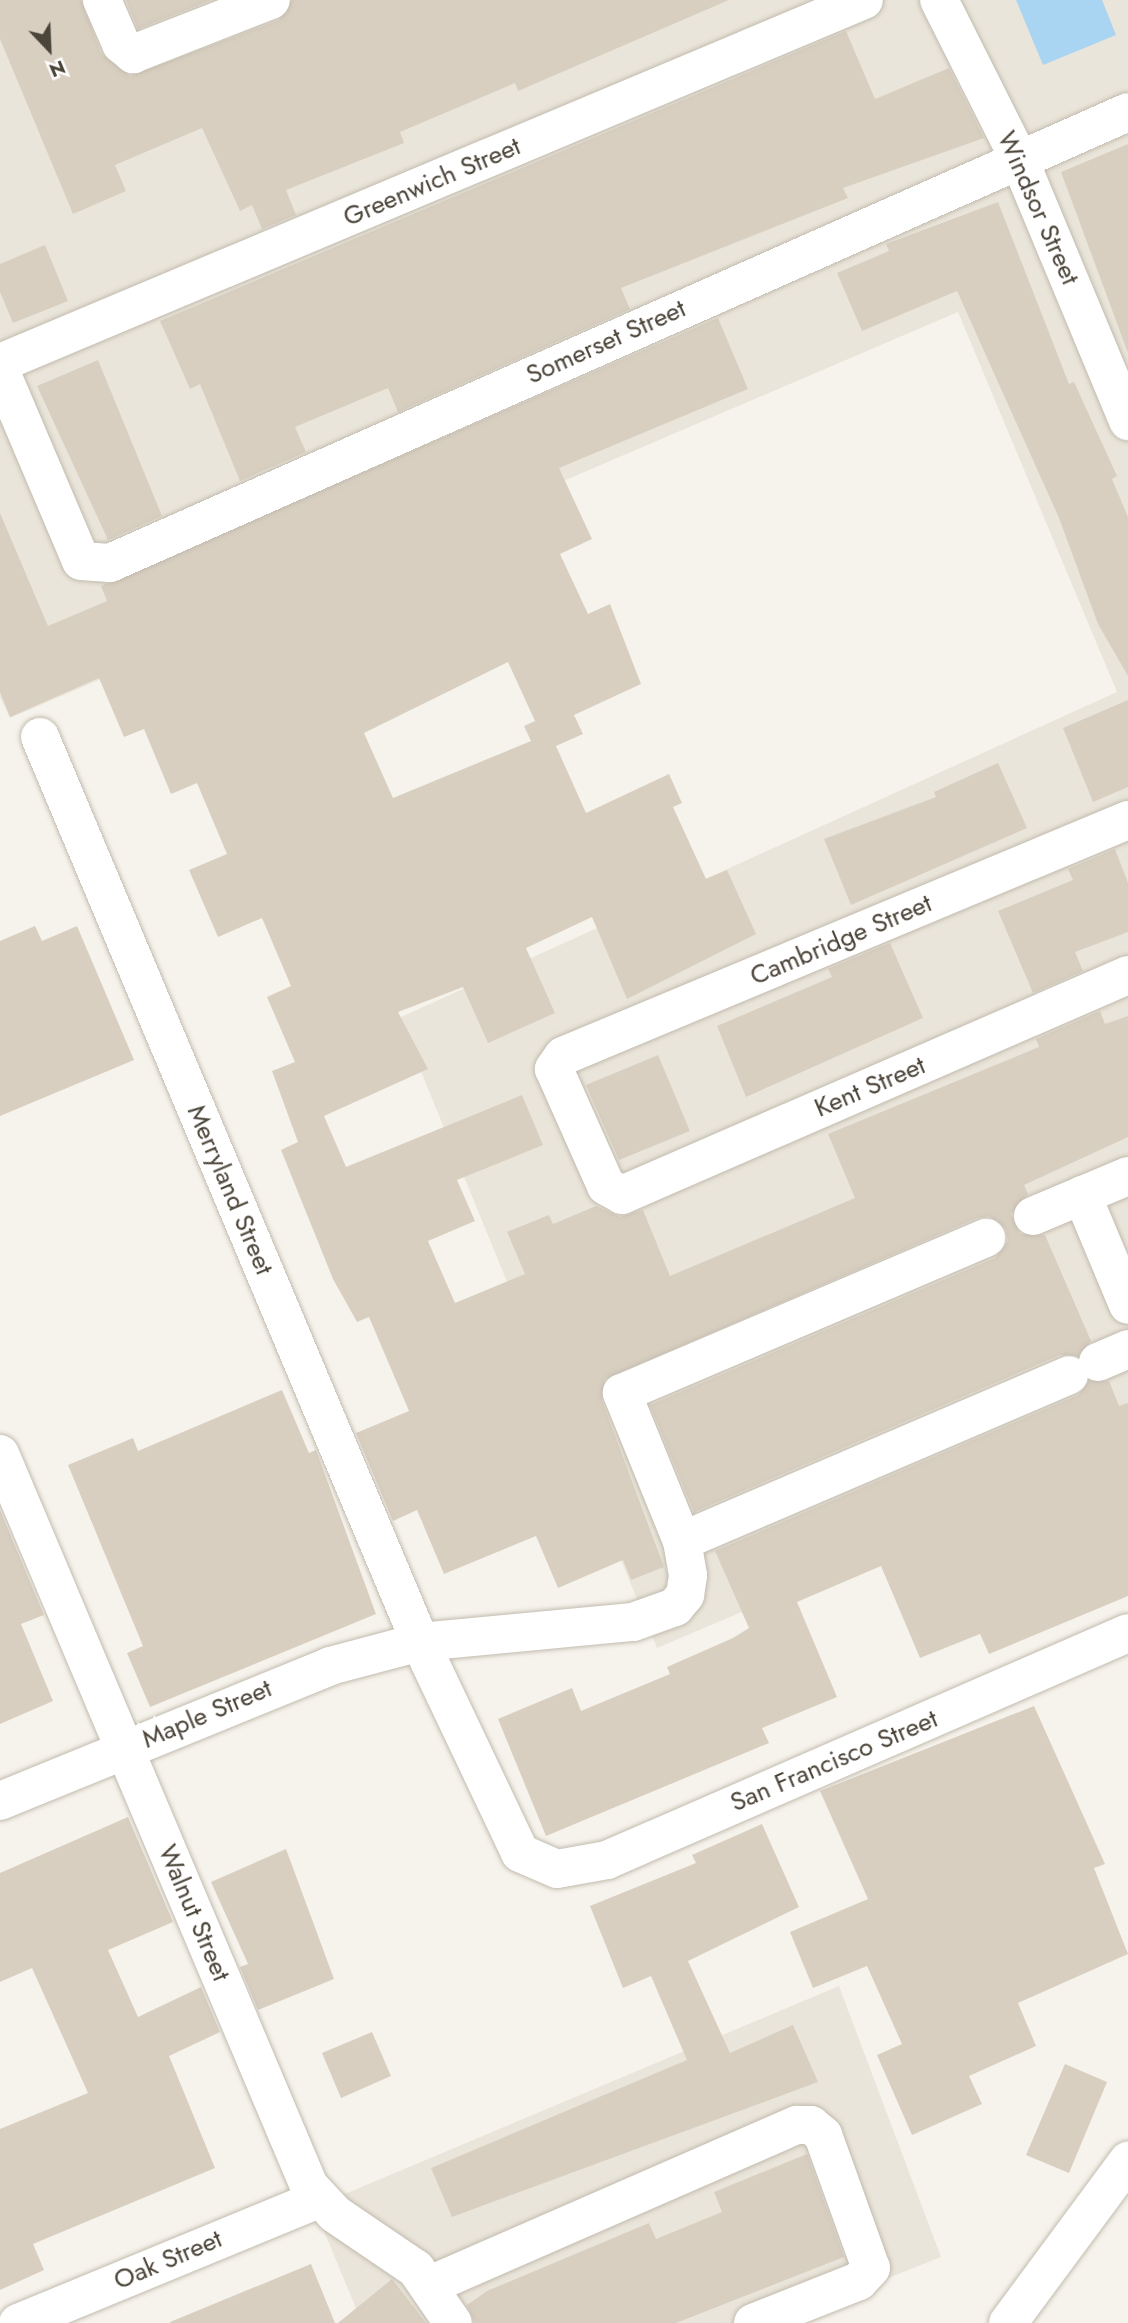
<!DOCTYPE html>
<style>
body{margin:0}
#map{position:relative;width:1128px;height:2323px;overflow:hidden;background:#f6f3ec;font-family:Jost,sans-serif}
div>[style]{position:absolute}
.residential>*{inset:0;background:#eae5da}
.water>*{inset:0;background:#a9d4f2}
.building>*{inset:0;background:#d8cfc1}
.roads{filter:drop-shadow(0 0 2px #c2bbae) drop-shadow(0 0 2px #c2bbae)}
.minor>*{height:38px;margin:-19px;padding:0 19px;transform-origin:19px;border-radius:19px;background:#fff}
span{translate:-50% -50%;white-space:nowrap;text-align:center;line-height:1.15;-webkit-text-stroke:6px #fff;paint-order:stroke}
.street-label{font-size:26px;color:#4b4439}
.north{position:absolute;left:14px;top:14px;width:70px;height:70px;-webkit-text-stroke:5px #fff;paint-order:stroke;rotate:157deg;font-size:19px;font-weight:700;line-height:28px;text-align:center;color:#4b4439}
.north::after{content:'';display:block;margin:auto;width:24px;height:32px;background:#4b4439;clip-path:polygon(50% 0,100% 100%,50% 72%,0 100%)}
</style>
<div id="map">
<div class="residential">
<i style="clip-path:polygon(0 0,1128px 0,1128px 1448px,657px 1648px,399px 1018px,1117px 692px,958px 312px,10px 718px,0 697px)"></i>
<i style="clip-path:polygon(839px 1986px,941px 2257px,775px 2323px,362px 2323px,314px 2207px)"></i>
</div>
<div class="water">
<i style="clip-path:polygon(1016px 0,1102px 0,1116px 35px,1043px 65px)"></i>
</div>
<div class="building">
<i style="clip-path:polygon(0 0,81px 0,101px 53px,130px 76px,279px 20px,292px 0,729px 0,518px 91px,515px 83px,400px 132px,404px 143px,286px 190px,296px 215px,262px 229px,252px 205px,240px 211px,202px 128px,115px 165px,126px 191px,73px 214px,0 39px)"></i>
<i style="clip-path:polygon(126px 0,211px 0,138px 29px)"></i>
<i style="clip-path:polygon(846px 31px,875px 99px,949px 68px,984px 138px,843px 188px,848px 198px,621px 288px,630px 309px,398px 412px,388px 388px,295px 427px,306px 452px,240px 481px,200px 384px,190px 389px,160px 321px)"></i>
<i style="clip-path:polygon(1128px 144px,1128px 353px,1061px 172px)"></i>
<i style="clip-path:polygon(998px 202px,1069px 384px,1074px 382px,1117px 476px,1112px 479px,1128px 517px,1128px 676px,1098px 624px,1059px 518px,957px 291px,862px 331px,837px 273px,889px 251px,886px 244px)"></i>
<i style="clip-path:polygon(45px 245px,68px 301px,13px 323px,0 292px,0 264px)"></i>
<i style="clip-path:polygon(evenodd,718px 318px,748px 389px,559px 468px,592px 539px,560px 554px,588px 614px,610px 604px,641px 684px,574px 715px,583px 734px,556px 746px,586px 813px,669px 774px,682px 803px,673px 807px,706px 879px,727px 870px,756px 934px,627px 999px,592px 917px,526px 948px,555px 1013px,488px 1043px,463px 987px,398px 1012px,428px 1069px,324px 1116px,346px 1167px,522px 1095px,543px 1145px,457px 1180px,475px 1221px,428px 1241px,455px 1303px,525px 1274px,507px 1232px,549px 1215px,553px 1224px,596px 1206px,620px 1217px,643px 1210px,670px 1276px,855px 1198px,828px 1134px,1039px 1047px,1036px 1039px,1100px 1011px,1105px 1024px,1128px 1016px,1128px 1137px,1024px 1185px,1028px 1194px,1011px 1214px,1020px 1234px,1045px 1235px,1091px 1341px,1078px 1356px,1060px 1355px,694px 1512px,650px 1405px,995px 1258px,1008px 1241px,1006px 1229px,989px 1216px,977px 1218px,605px 1379px,602px 1401px,664px 1567px,631px 1580px,623px 1560px,558px 1588px,536px 1536px,444px 1574px,417px 1510px,393px 1521px,356px 1433px,409px 1411px,369px 1317px,357px 1322px,333px 1279px,281px 1150px,298px 1142px,272px 1071px,295px 1062px,267px 997px,291px 986px,262px 918px,218px 937px,189px 870px,227px 854px,197px 783px,171px 794px,144px 729px,124px 737px,99px 678px,10px 717px,0 692px,0 513px,48px 626px,107px 601px,101px 586px,718px 318px,508px 662px,535px 721px,524px 726px,531px 741px,393px 798px,364px 733px,508px 662px)"></i>
<i style="clip-path:polygon(98px 360px,162px 516px,108px 540px,37px 386px)"></i>
<i style="clip-path:polygon(1128px 700px,1128px 787px,1093px 802px,1063px 728px)"></i>
<i style="clip-path:polygon(998px 763px,1027px 828px,851px 905px,824px 839px,936px 797px,934px 792px)"></i>
<i style="clip-path:polygon(1115px 849px,1128px 883px,1128px 932px,1075px 952px,1083px 971px,1033px 993px,998px 911px,1073px 880px,1068px 869px)"></i>
<i style="clip-path:polygon(35px 926px,42px 941px,77px 926px,134px 1060px,0 1116px,0 941px)"></i>
<i style="clip-path:polygon(890px 943px,923px 1018px,746px 1097px,717px 1026px,832px 977px,828px 969px)"></i>
<i style="clip-path:polygon(658px 1055px,690px 1131px,619px 1160px,586px 1085px)"></i>
<i style="clip-path:polygon(1089px 1381px,1109px 1381px,1119px 1406px,1128px 1403px,1128px 1596px,989px 1654px,980px 1634px,920px 1658px,881px 1566px,797px 1602px,837px 1697px,762px 1728px,769px 1743px,546px 1836px,498px 1719px,572px 1688px,581px 1711px,670px 1674px,667px 1667px,733px 1638px,749px 1628px,715px 1551px,1078px 1395px)"></i>
<i style="clip-path:polygon(282px 1390px,309px 1453px,316px 1450px,376px 1614px,150px 1707px,127px 1653px,143px 1646px,68px 1465px,133px 1438px,138px 1451px)"></i>
<i style="clip-path:polygon(0 1510px,44px 1615px,21px 1624px,53px 1701px,0 1724px)"></i>
<i style="clip-path:polygon(1034px 1706px,1105px 1864px,1094px 1868px,1128px 1954px,1018px 2003px,1036px 2046px,969px 2076px,982px 2104px,912px 2135px,877px 2055px,902px 2044px,867px 1966px,813px 1988px,790px 1932px,868px 1899px,820px 1791px)"></i>
<i style="clip-path:polygon(128px 1817px,173px 1922px,108px 1950px,138px 2017px,201px 1987px,220px 2032px,169px 2056px,215px 2168px,33px 2244px,44px 2270px,0 2290px,0 2129px,88px 2093px,32px 1968px,0 1982px,0 1873px)"></i>
<i style="clip-path:polygon(762px 1824px,799px 1907px,688px 1961px,730px 2053px,793px 2025px,818px 2082px,452px 2217px,431px 2168px,687px 2060px,651px 1976px,623px 1988px,590px 1906px,696px 1863px,692px 1855px)"></i>
<i style="clip-path:polygon(286px 1849px,334px 1979px,258px 2010px,240px 1967px,248px 1964px,211px 1882px)"></i>
<i style="clip-path:polygon(372px 2032px,391px 2076px,341px 2098px,322px 2053px)"></i>
<i style="clip-path:polygon(1065px 2064px,1107px 2082px,1069px 2173px,1026px 2155px)"></i>
<i style="clip-path:polygon(807px 2154px,844px 2257px,676px 2323px,475px 2323px,467px 2305px,487px 2291px,649px 2223px,656px 2239px,722px 2212px,714px 2192px)"></i>
<i style="clip-path:polygon(311px 2264px,335px 2323px,170px 2323px,170px 2322px)"></i>
<i style="clip-path:polygon(392px 2279px,426px 2323px,338px 2323px)"></i>
</div>
<div class="roads">
<div class="minor">
<i style="left:102px;top:0;width:48px;rotate:66.6deg"></i>
<i style="left:121px;top:44px;width:16px;rotate:40deg"></i>
<i style="left:133px;top:54px;width:148px;rotate:-21.4deg"></i>
<i style="left:939px;top:0;width:178px;rotate:63.3deg"></i>
<i style="left:1019px;top:159px;width:284px;rotate:67.4deg"></i>
<i style="left:0;top:363px;width:937px;rotate:-22.79deg"></i>
<i style="left:0;top:370px;width:207px;rotate:67deg"></i>
<i style="left:81px;top:561px;width:29px;rotate:4deg"></i>
<i style="left:110px;top:563px;width:1113px;rotate:-23.89deg"></i>
<i style="left:40px;top:737px;width:982px;rotate:67.22deg"></i>
<i style="left:420px;top:1642px;width:233px;rotate:64.6deg"></i>
<i style="left:520px;top:1853px;width:40px;rotate:23.4deg"></i>
<i style="left:557px;top:1869px;width:51px;rotate:-10.2deg"></i>
<i style="left:607px;top:1860px;width:568px;rotate:-23.54deg"></i>
<i style="left:1128px;top:820px;width:612px;rotate:157.33deg"></i>
<i style="left:563px;top:1056px;width:16px;rotate:125deg"></i>
<i style="left:554px;top:1069px;width:128px;rotate:66deg"></i>
<i style="left:606px;top:1186px;width:18px;rotate:29deg"></i>
<i style="left:622px;top:1195px;width:552px;rotate:-23.5deg"></i>
<i style="left:1082px;top:1195px;width:119px;rotate:67.3deg"></i>
<i style="left:1033px;top:1216px;width:103px;rotate:-22.8deg"></i>
<i style="left:1098px;top:1362px;width:33px;rotate:-23deg"></i>
<i style="left:0;top:1454px;width:795px;rotate:67.11deg"></i>
<i style="left:309px;top:2186px;width:38px;rotate:47deg"></i>
<i style="left:335px;top:2214px;width:98px;rotate:34.2deg"></i>
<i style="left:416px;top:2269px;width:65px;rotate:55.6deg"></i>
<i style="left:682px;top:1541px;width:421px;rotate:-23.2deg"></i>
<i style="left:0;top:1801px;width:357px;rotate:-22.2deg"></i>
<i style="left:330px;top:1666px;width:93px;rotate:-14.9deg"></i>
<i style="left:420px;top:1642px;width:214px;rotate:-5.4deg"></i>
<i style="left:633px;top:1622px;width:45px;rotate:-19.7deg"></i>
<i style="left:675px;top:1607px;width:16px;rotate:-50deg"></i>
<i style="left:685px;top:1595px;width:20px;rotate:-81deg"></i>
<i style="left:688px;top:1575px;width:35px;rotate:-100deg"></i>
<i style="left:682px;top:1541px;width:160px;rotate:-112.1deg"></i>
<i style="left:622px;top:1393px;width:396px;rotate:-23.1deg"></i>
<i style="left:430px;top:2285px;width:400px;rotate:-23.6deg"></i>
<i style="left:797px;top:2125px;width:14px"></i>
<i style="left:811px;top:2125px;width:16px;rotate:40deg"></i>
<i style="left:823px;top:2135px;width:141px;rotate:70.2deg"></i>
<i style="left:871px;top:2268px;width:18px;rotate:133deg"></i>
<i style="left:859px;top:2281px;width:114px;rotate:158.4deg"></i>
<i style="left:18px;top:2323px;width:326px;rotate:-22.4deg"></i>
<i style="left:1008px;top:2323px;width:202px;rotate:-53.5deg"></i>
</div>
</div>
<div class="street-label">
<span style="left:432px;top:182px;rotate:-23deg">Greenwich Street</span>
<span style="left:1038px;top:208px;rotate:66deg">Windsor Street</span>
<span style="left:606px;top:342px;rotate:-24deg">Somerset Street</span>
<span style="left:841px;top:940px;rotate:-23deg">Cambridge Street</span>
<span style="left:870px;top:1087px;rotate:-23deg">Kent Street</span>
<span style="left:230px;top:1190px;rotate:67deg">Merryland Street</span>
<span style="left:207px;top:1714px;rotate:-23deg">Maple Street</span>
<span style="left:834px;top:1761px;rotate:-23deg">San Francisco Street</span>
<span style="left:194px;top:1913px;rotate:67deg">Walnut Street</span>
<span style="left:168px;top:2260px;rotate:-23deg">Oak Street</span>
</div>
<div class="north">N</div>
</div>
